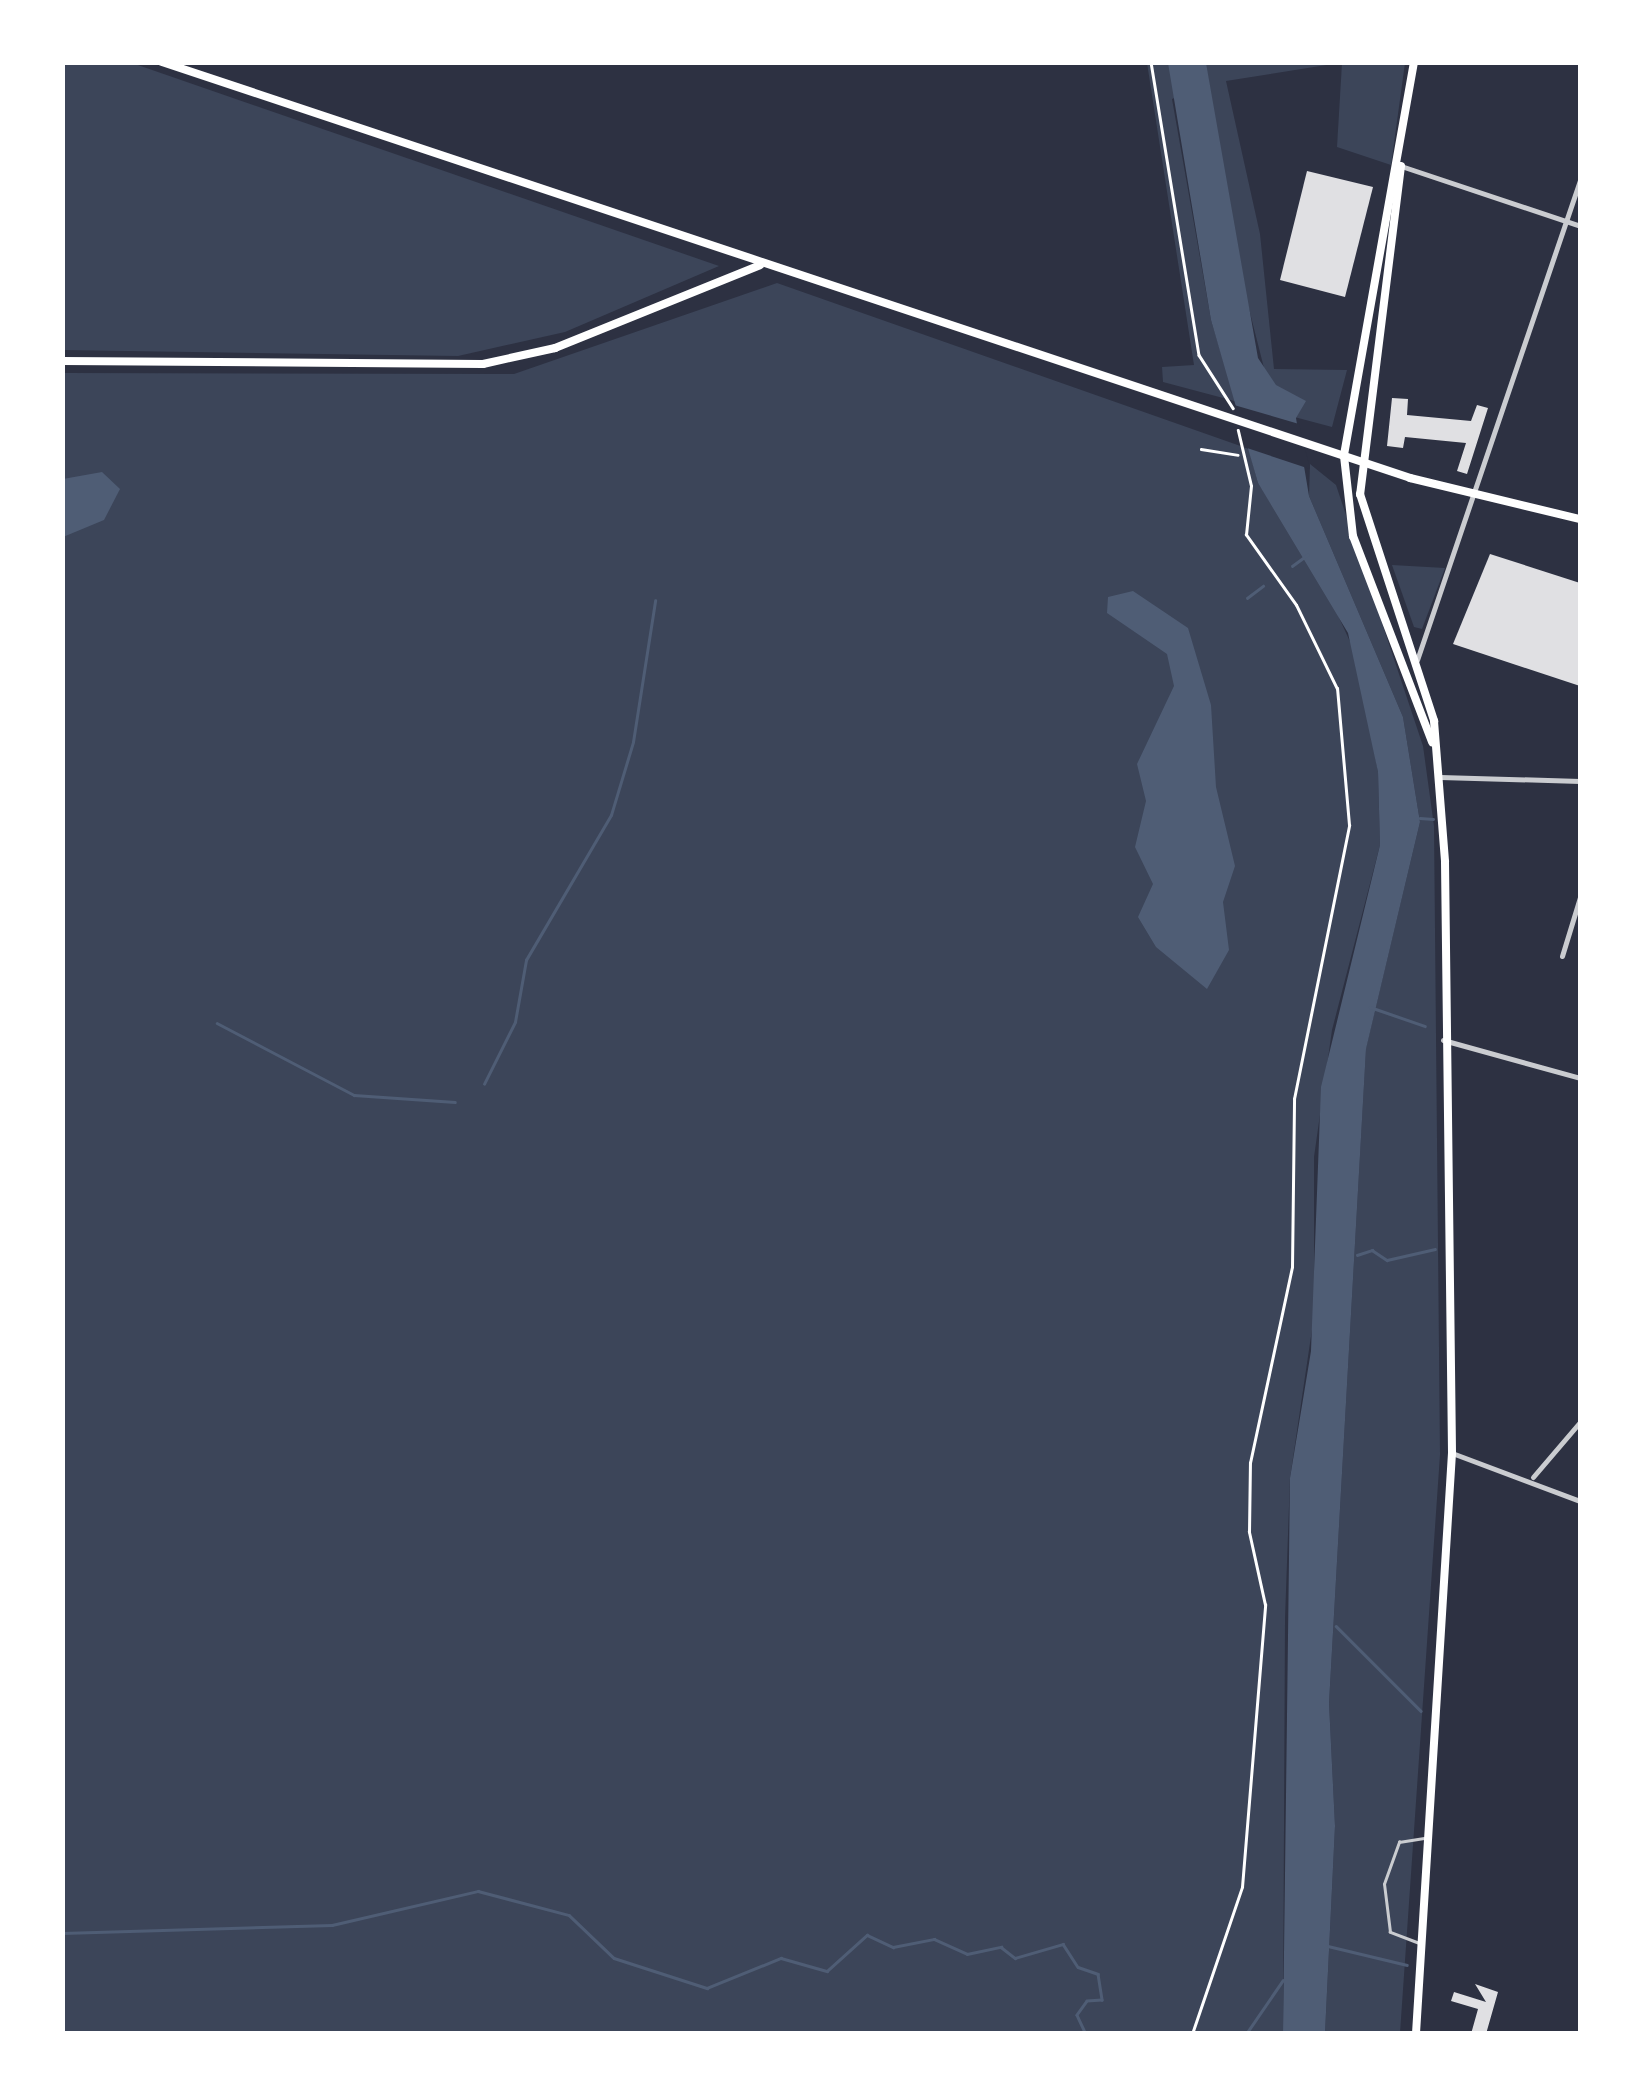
<!DOCTYPE html>
<style>
body{margin:0}
#map{position:relative;width:1643px;height:2096px;overflow:hidden;background:#2d3142;font-family:"Open Sans",sans-serif}
div>[style]{position:absolute}
.green>*{inset:0;background:#3c4559}
.water>*{inset:0;background:#4f5d75}
.pier>*{inset:0;background:#2d3142}
.stream>*{height:2.5px;margin:-1.25px;padding:0 1.25px;transform-origin:1.25px;border-radius:1.25px;background:#4f5d75}
.building>*{inset:0;background:#e0e0e3}
.path>*{height:2.5px;margin:-1.25px;padding:0 1.25px;transform-origin:1.25px;border-radius:1.25px;background:#fff}
.service>*{height:2.5px;margin:-1.25px;padding:0 1.25px;transform-origin:1.25px;border-radius:1.25px;background:#caccd0}
.minor>*{height:5px;margin:-2.5px;padding:0 2.5px;transform-origin:2.5px;border-radius:2.5px;background:#caccd0}
.secondary>*{height:8px;margin:-4px;padding:0 4px;transform-origin:4px;border-radius:4px;background:#fff}
span{translate:-50% -50%;white-space:nowrap;text-align:center;line-height:1.15;-webkit-text-stroke:8px #fff;paint-order:stroke}
.frame{position:absolute;inset:0;border:65px solid #fff;pointer-events:none}
</style>
<div id="map">
<div class="green">
<i style="clip-path:polygon(63px 62px,132px 63px,719px 266px,565px 332px,458px 356px,63px 350px)"></i>
<i style="clip-path:polygon(evenodd,1147px 63px,1339px 63px,1226px 81px,1260px 234px,1274px 369px,1347px 370px,1332px 427px,1163px 382px,1162px 367px,1194px 365px,1147px 63px,1209px 84px,1246px 297px,1264px 368px,1224px 363px,1211px 320px,1172px 99px,1209px 84px)"></i>
<i style="clip-path:polygon(1342px 63px,1405px 63px,1391px 165px,1337px 147px)"></i>
<i style="clip-path:polygon(777px 283px,1249px 449px,1258px 483px,1315px 565px,1357px 657px,1378px 772px,1380px 845px,1332px 1030px,1314px 1157px,1314px 1316px,1290px 1478px,1285px 1619px,1283px 2033px,63px 2034px,63px 373px,514px 374px)"></i>
<i style="clip-path:polygon(1310px 464px,1336px 485px,1423px 746px,1434px 826px,1440px 1455px,1400px 2033px,1325px 2033px,1335px 1826px,1329px 1703px,1366px 1048px,1420px 822px,1403px 717px,1309px 496px)"></i>
<i style="clip-path:polygon(1392px 565px,1445px 568px,1422px 629px,1414px 627px)"></i>
</div>
<div class="water">
<i style="clip-path:polygon(1168px 63px,1206px 63px,1258px 358px,1276px 385px,1306px 401px,1296px 418px,1309px 496px,1403px 717px,1420px 822px,1366px 1049px,1329px 1703px,1335px 1826px,1325px 2033px,1283px 2033px,1290px 1478px,1311px 1351px,1321px 1087px,1380px 845px,1378px 772px,1348px 633px,1258px 483px,1211px 320px)"></i>
<i style="clip-path:polygon(102px 472px,120px 489px,104px 520px,63px 537px,63px 479px)"></i>
<i style="clip-path:polygon(1133px 591px,1188px 628px,1211px 705px,1216px 787px,1235px 866px,1223px 902px,1229px 950px,1207px 989px,1156px 947px,1138px 917px,1153px 884px,1135px 847px,1146px 801px,1137px 764px,1174px 686px,1167px 654px,1107px 613px,1108px 597px)"></i>
</div>
<div class="pier">
<i style="clip-path:polygon(1234px 405px,1299px 424px,1310px 469px,1244px 447px)"></i>
</div>
<div class="stream">
<i style="left:1292px;top:566px;width:19px;rotate:-36deg"></i>
<i style="left:1247px;top:598px;width:20px;rotate:-37deg"></i>
<i style="left:1420px;top:818px;width:13px;rotate:4deg"></i>
<i style="left:1370px;top:1007px;width:58px;rotate:19.1deg"></i>
<i style="left:217px;top:1023px;width:155px;rotate:27.7deg"></i>
<i style="left:354px;top:1095px;width:101px;rotate:4deg"></i>
<i style="left:484px;top:1084px;width:69px;rotate:-63.4deg"></i>
<i style="left:515px;top:1022px;width:63px;rotate:-79.9deg"></i>
<i style="left:526px;top:960px;width:168px;rotate:-59.6deg"></i>
<i style="left:611px;top:815px;width:76px;rotate:-73.2deg"></i>
<i style="left:633px;top:742px;width:143px;rotate:-81.1deg"></i>
<i style="left:1357px;top:1255px;width:16px;rotate:-18deg"></i>
<i style="left:1372px;top:1250px;width:18px;rotate:34deg"></i>
<i style="left:1387px;top:1260px;width:49px;rotate:-12.9deg"></i>
<i style="left:1336px;top:1626px;width:120px;rotate:45deg"></i>
<i style="left:62px;top:1933px;width:270px;rotate:-1.7deg"></i>
<i style="left:332px;top:1925px;width:150px;rotate:-13.1deg"></i>
<i style="left:478px;top:1891px;width:94px;rotate:14.8deg"></i>
<i style="left:569px;top:1915px;width:62px;rotate:43.7deg"></i>
<i style="left:614px;top:1958px;width:98px;rotate:17.9deg"></i>
<i style="left:707px;top:1988px;width:80px;rotate:-22.1deg"></i>
<i style="left:781px;top:1958px;width:48px;rotate:15.8deg"></i>
<i style="left:827px;top:1971px;width:54px;rotate:-42deg"></i>
<i style="left:867px;top:1935px;width:29px;rotate:25deg"></i>
<i style="left:893px;top:1947px;width:42px;rotate:-11deg"></i>
<i style="left:934px;top:1939px;width:36px;rotate:24deg"></i>
<i style="left:967px;top:1954px;width:35px;rotate:-12deg"></i>
<i style="left:1001px;top:1947px;width:18px;rotate:38deg"></i>
<i style="left:1015px;top:1958px;width:50px;rotate:-16.3deg"></i>
<i style="left:1063px;top:1944px;width:27px;rotate:57deg"></i>
<i style="left:1078px;top:1967px;width:21px;rotate:19deg"></i>
<i style="left:1098px;top:1974px;width:26px;rotate:81deg"></i>
<i style="left:1102px;top:2000px;width:15px;rotate:176deg"></i>
<i style="left:1087px;top:2001px;width:17px;rotate:126deg"></i>
<i style="left:1077px;top:2015px;width:21px;rotate:65deg"></i>
<i style="left:1328px;top:1946px;width:81px;rotate:13.5deg"></i>
<i style="left:1246px;top:2034px;width:65px;rotate:-55.6deg"></i>
</div>
<div class="building">
<i style="clip-path:polygon(1307px 171px,1373px 187px,1345px 297px,1280px 280px)"></i>
<i style="clip-path:polygon(1392px 398px,1408px 399px,1407px 415px,1471px 421px,1477px 405px,1488px 408px,1467px 474px,1457px 471px,1466px 443px,1405px 437px,1403px 448px,1387px 446px)"></i>
<i style="clip-path:polygon(1490px 554px,1580px 583px,1580px 686px,1453px 644px)"></i>
<i style="clip-path:polygon(1475px 1984px,1498px 1992px,1486px 2034px,1471px 2034px,1478px 2009px,1451px 2001px,1454px 1992px,1486px 2002px)"></i>
</div>
<div class="path">
<i style="left:1151px;top:62px;width:297px;rotate:80.7deg"></i>
<i style="left:1199px;top:355px;width:63px;rotate:57.3deg"></i>
<i style="left:1201px;top:449px;width:37px;rotate:9deg"></i>
<i style="left:1192px;top:2034px;width:155px;rotate:-71.2deg"></i>
<i style="left:1242px;top:1887px;width:283px;rotate:-85.3deg"></i>
<i style="left:1265px;top:1605px;width:75px;rotate:-102.4deg"></i>
<i style="left:1249px;top:1532px;width:69px;rotate:-89.2deg"></i>
<i style="left:1250px;top:1463px;width:200px;rotate:-77.9deg"></i>
<i style="left:1292px;top:1267px;width:168px;rotate:-89.3deg"></i>
<i style="left:1294px;top:1099px;width:279px;rotate:-78.6deg"></i>
<i style="left:1349px;top:825px;width:137px;rotate:-95deg"></i>
<i style="left:1337px;top:689px;width:93px;rotate:-116deg"></i>
<i style="left:1296px;top:605px;width:86px;rotate:-125.5deg"></i>
<i style="left:1246px;top:535px;width:49px;rotate:-84.2deg"></i>
<i style="left:1251px;top:486px;width:57px;rotate:-103.3deg"></i>
</div>
<div class="service">
<i style="left:1418px;top:1943px;width:30px;rotate:-159deg"></i>
<i style="left:1390px;top:1932px;width:48px;rotate:-97.1deg"></i>
<i style="left:1384px;top:1884px;width:45px;rotate:-70.3deg"></i>
<i style="left:1399px;top:1842px;width:25px;rotate:-9deg"></i>
</div>
<div class="minor">
<i style="left:1401px;top:166px;width:189px;rotate:18.5deg"></i>
<i style="left:1417px;top:660px;width:507px;rotate:-71.24deg"></i>
<i style="left:1440px;top:777px;width:140px;rotate:1.6deg"></i>
<i style="left:1562px;top:956px;width:62px;rotate:-73deg"></i>
<i style="left:1443px;top:1040px;width:142px;rotate:15.5deg"></i>
<i style="left:1452px;top:1453px;width:137px;rotate:20.6deg"></i>
<i style="left:1533px;top:1477px;width:72px;rotate:-49.5deg"></i>
</div>
<div class="secondary">
<i style="left:162px;top:62px;width:1316px;rotate:18.43deg"></i>
<i style="left:1410px;top:478px;width:175px;rotate:13.6deg"></i>
<i style="left:1414px;top:62px;width:400px;rotate:100.1deg"></i>
<i style="left:1344px;top:456px;width:81px;rotate:83.6deg"></i>
<i style="left:1353px;top:536px;width:221px;rotate:69deg"></i>
<i style="left:1401px;top:166px;width:331px;rotate:97.1deg"></i>
<i style="left:1360px;top:494px;width:239px;rotate:71.9deg"></i>
<i style="left:1434px;top:721px;width:141px;rotate:85.5deg"></i>
<i style="left:1445px;top:862px;width:591px;rotate:89.32deg"></i>
<i style="left:1452px;top:1453px;width:582px;rotate:93.55deg"></i>
<i style="left:62px;top:361px;width:421px;rotate:0.4deg"></i>
<i style="left:483px;top:364px;width:74px;rotate:-12.5deg"></i>
<i style="left:555px;top:348px;width:221px;rotate:-22deg"></i>
</div>
<div class="frame"></div>
</div>
